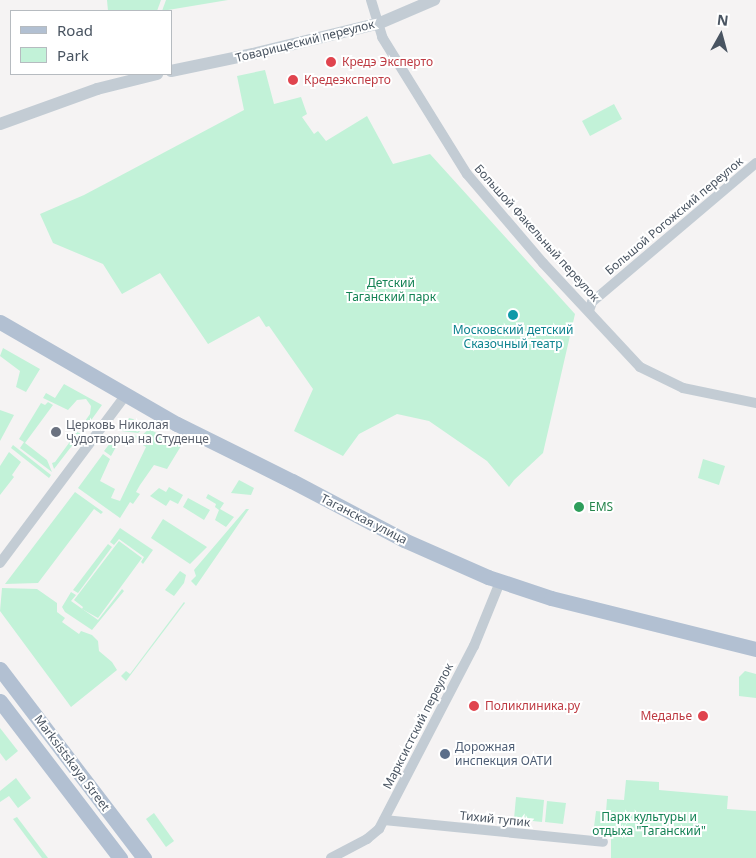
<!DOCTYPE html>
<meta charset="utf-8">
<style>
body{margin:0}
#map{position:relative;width:756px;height:858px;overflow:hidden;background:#f5f3f3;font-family:"Noto Sans",sans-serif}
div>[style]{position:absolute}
.green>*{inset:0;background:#c2f2d8}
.minor>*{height:10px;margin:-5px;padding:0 5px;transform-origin:5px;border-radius:5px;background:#c3ccd4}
.tertiary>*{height:12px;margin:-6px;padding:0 6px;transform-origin:6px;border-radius:6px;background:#c3ccd4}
.primary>*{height:15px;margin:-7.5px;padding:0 7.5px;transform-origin:7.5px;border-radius:7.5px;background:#b2c0d2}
.dots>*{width:14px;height:14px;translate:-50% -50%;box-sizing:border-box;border:2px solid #fff;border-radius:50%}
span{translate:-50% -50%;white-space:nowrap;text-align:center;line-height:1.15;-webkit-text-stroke:4px #fff;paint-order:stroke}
.street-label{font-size:12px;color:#495461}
.health-label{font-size:12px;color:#be3a42}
.left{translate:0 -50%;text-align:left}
.right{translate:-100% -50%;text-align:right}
.park-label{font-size:12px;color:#148254}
.culture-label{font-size:12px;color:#0d838f}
.worship-label{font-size:12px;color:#5b616d}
.leisure-label{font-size:12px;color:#27864d}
.service-label{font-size:12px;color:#4e5e75}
.legend{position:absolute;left:10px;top:10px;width:162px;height:65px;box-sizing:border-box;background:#fff;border:1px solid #b6bbc0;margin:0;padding:6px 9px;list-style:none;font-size:15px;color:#495461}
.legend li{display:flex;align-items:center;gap:10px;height:25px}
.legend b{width:25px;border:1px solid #b6bbc0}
.north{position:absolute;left:696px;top:10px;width:50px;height:50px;-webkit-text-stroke:4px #fff;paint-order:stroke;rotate:7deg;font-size:14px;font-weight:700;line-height:20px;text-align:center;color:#495461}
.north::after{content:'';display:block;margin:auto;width:18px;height:22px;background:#495461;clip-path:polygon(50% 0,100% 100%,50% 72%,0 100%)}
</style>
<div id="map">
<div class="green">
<i style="clip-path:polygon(107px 0,161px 0,157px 11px,108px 11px)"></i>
<i style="clip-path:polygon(166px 0,228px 0,162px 11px)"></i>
<i style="clip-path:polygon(265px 70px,274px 104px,301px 97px,307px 114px,302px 117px,314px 134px,318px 131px,326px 141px,367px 116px,393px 164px,430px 154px,575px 314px,543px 453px,514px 480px,509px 487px,487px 461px,429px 421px,397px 414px,359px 434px,343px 456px,294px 431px,313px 389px,269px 326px,266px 327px,259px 316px,208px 344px,160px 273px,122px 294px,103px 264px,53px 243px,40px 214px,84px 195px,244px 110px,237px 76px)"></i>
<i style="clip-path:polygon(614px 104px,622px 119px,590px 136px,582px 121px)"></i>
<i style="clip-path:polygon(3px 348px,40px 369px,26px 392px,16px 387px,20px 371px,0 356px)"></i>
<i style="clip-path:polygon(64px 384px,102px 405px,87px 426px,83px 424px,90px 414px,91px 406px,86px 399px,77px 400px,68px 410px,43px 398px,46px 393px,55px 398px)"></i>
<i style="clip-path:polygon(48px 402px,53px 405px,25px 443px,47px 460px,52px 472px,20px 448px,24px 442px,19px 439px,41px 403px,45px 405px)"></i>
<i style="clip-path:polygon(0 410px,14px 415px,0 441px)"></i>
<i style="clip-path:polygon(129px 418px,133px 419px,145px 427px,138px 433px,121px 431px)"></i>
<i style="clip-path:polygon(149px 429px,181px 446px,167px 469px,154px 465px,140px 485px,136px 492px,140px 494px,133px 504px,130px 502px,120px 518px,78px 488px,103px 454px,110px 459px,100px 481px,115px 489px,111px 498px,120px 501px,146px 447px,138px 442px,141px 436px)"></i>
<i style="clip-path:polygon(77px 432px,81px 434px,54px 469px,52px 463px,55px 462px)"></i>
<i style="clip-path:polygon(117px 434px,137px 436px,135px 441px,122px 436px,111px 456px,104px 451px)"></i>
<i style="clip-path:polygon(13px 445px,51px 475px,49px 478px,11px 448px)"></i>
<i style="clip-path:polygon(9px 452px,21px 462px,12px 475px,14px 477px,0 495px,0 466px)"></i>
<i style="clip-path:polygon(703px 459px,725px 466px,719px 485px,698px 478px)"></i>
<i style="clip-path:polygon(239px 480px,254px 488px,251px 495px,231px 493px)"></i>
<i style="clip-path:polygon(169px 487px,183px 495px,178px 504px,170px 500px,166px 506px,150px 496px,159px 488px,166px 492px)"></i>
<i style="clip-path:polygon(75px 492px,103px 512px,101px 514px,94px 509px,38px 583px,5px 584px)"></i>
<i style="clip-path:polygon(208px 494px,224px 503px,220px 509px,234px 517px,226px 527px,215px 520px,219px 510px,215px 507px,216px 504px,206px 498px)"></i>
<i style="clip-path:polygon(188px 498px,210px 510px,204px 520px,183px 507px)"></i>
<i style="clip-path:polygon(246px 509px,249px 509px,196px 586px,191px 581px,196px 576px,194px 570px)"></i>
<i style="clip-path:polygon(163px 519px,207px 547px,190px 564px,151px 538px)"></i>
<i style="clip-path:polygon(120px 528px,153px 550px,143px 564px,141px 562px,144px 557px,119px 539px,114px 545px,110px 542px)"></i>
<i style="clip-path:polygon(119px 541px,142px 558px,98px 618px,82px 609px,83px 607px,74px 600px)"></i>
<i style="clip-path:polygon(108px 544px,112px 547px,78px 593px,73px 590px)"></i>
<i style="clip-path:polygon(180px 571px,186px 575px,184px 583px,174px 596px,165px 590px)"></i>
<i style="clip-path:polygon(2px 588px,37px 589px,57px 603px,57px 612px,65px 618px,62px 622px,79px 634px,81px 631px,92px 635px,98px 641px,99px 651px,112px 662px,117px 670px,71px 707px,0 611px)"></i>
<i style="clip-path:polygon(122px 589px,124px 591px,92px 630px,65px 612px,62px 607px,71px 592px,76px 595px,71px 601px,98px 620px)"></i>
<i style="clip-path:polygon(184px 602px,185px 603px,126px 681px,121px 676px,126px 671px,130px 674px)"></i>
<i style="clip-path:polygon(745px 671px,756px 674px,756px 698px,739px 696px,739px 677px)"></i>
<i style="clip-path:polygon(0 728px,18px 751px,6px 761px,0 753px)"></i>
<i style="clip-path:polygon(16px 778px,31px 798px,18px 808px,9px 796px,0 802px,0 791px)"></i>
<i style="clip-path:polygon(626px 780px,659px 782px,659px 790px,728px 796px,727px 809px,756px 811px,756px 858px,611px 858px,611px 837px,593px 835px,596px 811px,606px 812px,607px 799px,624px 800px)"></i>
<i style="clip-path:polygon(516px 797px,544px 800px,542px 822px,514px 819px)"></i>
<i style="clip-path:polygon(547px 801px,566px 803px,563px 824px,545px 822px)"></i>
<i style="clip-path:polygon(154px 813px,174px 841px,166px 847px,146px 819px)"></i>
<i style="clip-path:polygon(17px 817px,48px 858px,42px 858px,13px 819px)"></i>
</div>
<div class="minor">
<i style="left:371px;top:0;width:39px;rotate:73deg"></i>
<i style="left:382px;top:37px;width:161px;rotate:58.2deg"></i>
<i style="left:467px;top:174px;width:117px;rotate:49.5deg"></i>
<i style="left:543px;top:263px;width:142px;rotate:47deg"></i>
<i style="left:640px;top:367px;width:48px;rotate:26deg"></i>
<i style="left:683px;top:388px;width:75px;rotate:11.6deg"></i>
<i style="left:589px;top:311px;width:9px;rotate:-72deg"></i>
<i style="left:592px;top:302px;width:215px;rotate:-40.3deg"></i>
<i style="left:0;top:563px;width:209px;rotate:-53.2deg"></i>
<i style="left:384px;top:820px;width:220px;rotate:5.7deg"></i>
<i style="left:331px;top:858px;width:41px;rotate:-27.8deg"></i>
<i style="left:367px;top:839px;width:16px;rotate:-40deg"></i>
<i style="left:379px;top:829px;width:206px;rotate:-62.6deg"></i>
<i style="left:474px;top:646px;width:69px;rotate:-67.9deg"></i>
</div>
<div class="tertiary">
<i style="left:171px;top:71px;width:84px;rotate:-11.7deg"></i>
<i style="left:253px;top:54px;width:131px;rotate:-13.7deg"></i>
<i style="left:380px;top:23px;width:59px;rotate:-23.1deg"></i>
<i style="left:0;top:124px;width:103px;rotate:-19.8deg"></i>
<i style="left:97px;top:89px;width:62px;rotate:-14deg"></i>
</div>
<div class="primary">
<i style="left:0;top:322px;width:204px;rotate:30deg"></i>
<i style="left:177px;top:424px;width:128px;rotate:26.4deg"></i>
<i style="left:292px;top:481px;width:127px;rotate:27.8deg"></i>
<i style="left:404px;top:540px;width:92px;rotate:23.8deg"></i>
<i style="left:488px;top:577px;width:66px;rotate:18.4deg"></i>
<i style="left:551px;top:598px;width:211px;rotate:14deg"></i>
<i style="left:0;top:669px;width:238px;rotate:52.7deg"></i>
<i style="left:0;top:701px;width:198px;rotate:52.6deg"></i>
</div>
<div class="dots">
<i style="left:331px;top:62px;background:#e0444e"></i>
<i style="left:293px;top:80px;background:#e0444e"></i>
<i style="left:513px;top:315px;background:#0f9aa8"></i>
<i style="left:56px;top:432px;background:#6b7280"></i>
<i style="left:579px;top:507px;background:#2e9e5b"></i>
<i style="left:474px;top:706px;background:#e0444e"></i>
<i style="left:703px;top:716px;background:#e0444e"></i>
<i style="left:445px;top:754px;background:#5c6f8a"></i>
</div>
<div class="street-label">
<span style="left:305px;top:41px;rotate:-14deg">Товарищеский переулок</span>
<span style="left:674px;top:216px;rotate:-40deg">Большой Рогожский переулок</span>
<span style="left:537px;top:233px;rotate:48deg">Большой Факельный переулок</span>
<span style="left:364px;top:519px;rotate:27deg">Таганская улица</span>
<span style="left:418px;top:726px;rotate:-63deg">Марксистский переулок</span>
<span style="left:72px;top:763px;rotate:53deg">Marksistskaya Street</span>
<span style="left:495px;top:819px;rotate:6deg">Тихий тупик</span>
</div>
<div class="health-label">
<span class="left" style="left:342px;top:62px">Кредэ Эксперто</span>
<span class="left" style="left:304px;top:80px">Кредеэксперто</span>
<span class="left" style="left:485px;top:706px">Поликлиника.ру</span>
<span class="right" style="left:692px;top:716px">Медалье</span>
</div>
<div class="park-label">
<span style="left:391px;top:290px">Детский<br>Таганский парк</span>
<span style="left:649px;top:824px">Парк культуры и<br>отдыха "Таганский"</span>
</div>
<div class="culture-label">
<span style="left:513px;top:337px">Московский детский<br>Сказочный театр</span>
</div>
<div class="worship-label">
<span class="left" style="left:66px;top:432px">Церковь Николая<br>Чудотворца на Студенце</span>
</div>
<div class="leisure-label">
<span class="left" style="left:589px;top:507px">EMS</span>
</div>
<div class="service-label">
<span class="left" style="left:455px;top:754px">Дорожная<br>инспекция ОАТИ</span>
</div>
<ul class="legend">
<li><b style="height:6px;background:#b2c0d2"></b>Road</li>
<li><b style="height:14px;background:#c2f2d8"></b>Park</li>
</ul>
<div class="north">N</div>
</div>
